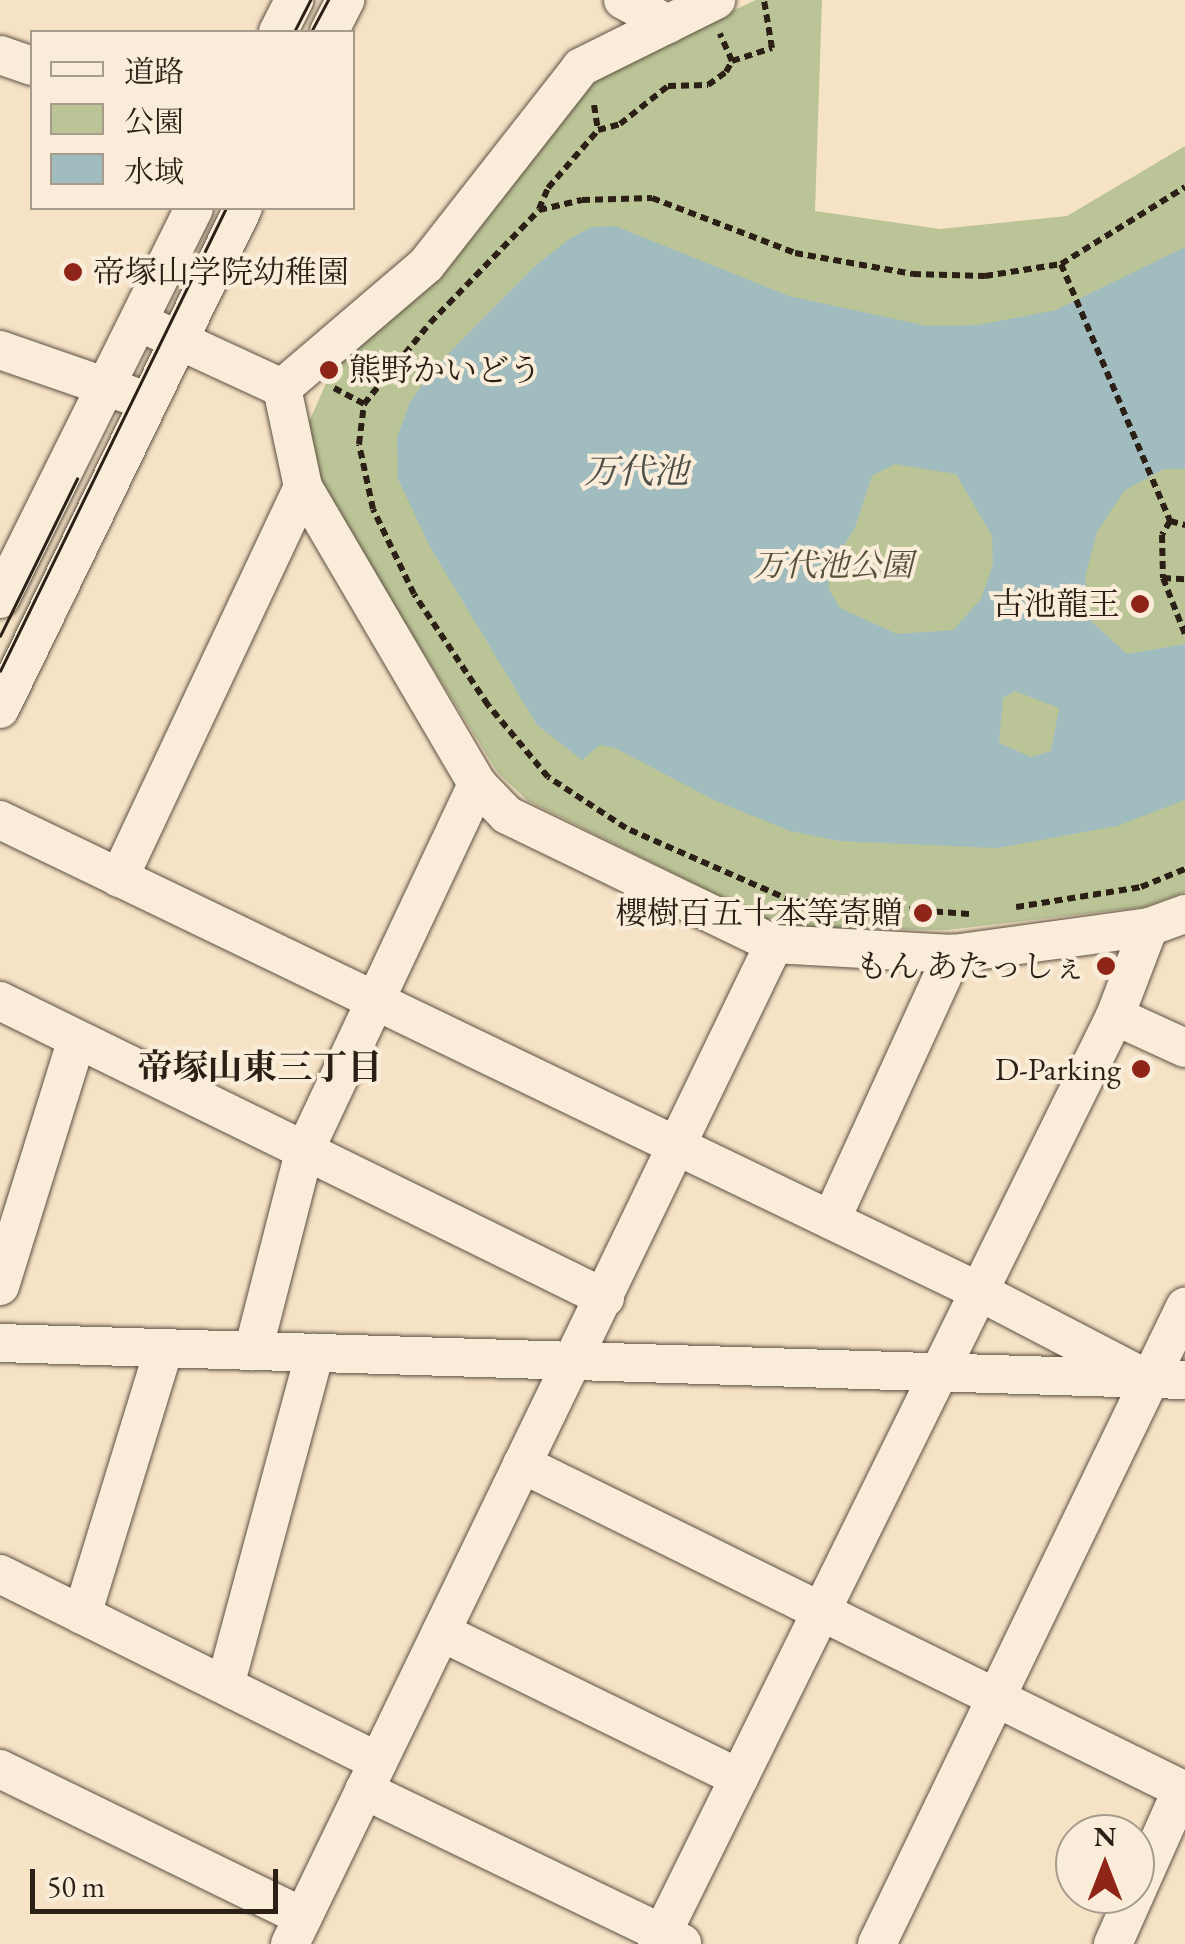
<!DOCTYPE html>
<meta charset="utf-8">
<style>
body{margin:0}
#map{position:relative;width:1185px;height:1944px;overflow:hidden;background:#f6e3c6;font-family:"EB Garamond","Noto Serif JP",serif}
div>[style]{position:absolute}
.green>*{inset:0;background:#bbc496}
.water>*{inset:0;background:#a0bcbe}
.path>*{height:6px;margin-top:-3px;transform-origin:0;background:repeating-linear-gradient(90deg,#2b1f16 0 8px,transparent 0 13px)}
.roads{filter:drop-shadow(0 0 2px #5e5042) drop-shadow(0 0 2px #5e5042)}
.minor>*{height:38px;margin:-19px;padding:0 19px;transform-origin:19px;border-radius:19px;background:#f9edda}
.tram>*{height:2.5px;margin:-1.25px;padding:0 1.25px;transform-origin:1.25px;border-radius:1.25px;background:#2b1f16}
.dots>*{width:28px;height:28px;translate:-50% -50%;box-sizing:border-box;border:5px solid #f9edda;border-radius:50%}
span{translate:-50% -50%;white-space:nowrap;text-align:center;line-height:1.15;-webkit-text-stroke:8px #f9edda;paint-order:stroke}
.poi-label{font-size:32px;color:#2b1f16}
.left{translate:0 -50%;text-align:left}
.right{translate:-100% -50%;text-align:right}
.park-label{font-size:32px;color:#56513c;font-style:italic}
.water-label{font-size:35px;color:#4e4e48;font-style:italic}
.neighbourhood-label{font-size:35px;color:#2b1f16;font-weight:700}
.legend{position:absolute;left:30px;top:30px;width:325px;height:180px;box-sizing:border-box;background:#f9edda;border:2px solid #a79b8c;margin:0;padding:12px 18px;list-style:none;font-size:30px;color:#2b1f16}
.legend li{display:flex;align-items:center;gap:20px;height:50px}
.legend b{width:50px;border:2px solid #a79b8c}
.north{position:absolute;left:1055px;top:1814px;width:100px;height:100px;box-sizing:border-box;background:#f9edda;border:2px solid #a79b8c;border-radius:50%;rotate:0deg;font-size:28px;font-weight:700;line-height:40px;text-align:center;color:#2b1f16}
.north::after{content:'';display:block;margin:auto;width:35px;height:45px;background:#8f2418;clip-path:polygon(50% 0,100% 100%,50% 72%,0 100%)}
.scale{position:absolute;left:30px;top:1869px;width:248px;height:45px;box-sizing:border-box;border:5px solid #2b1f16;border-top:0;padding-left:12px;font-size:30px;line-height:35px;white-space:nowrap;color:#2b1f16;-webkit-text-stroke:8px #f9edda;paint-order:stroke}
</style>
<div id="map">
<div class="green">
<i style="clip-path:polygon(756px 0,822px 0,815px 211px,940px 229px,1067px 216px,1185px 146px,1185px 892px,1144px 907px,947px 930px,784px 928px,528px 801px,498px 773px,314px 477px,302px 438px,337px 358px,587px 78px)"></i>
</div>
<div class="water">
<i style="clip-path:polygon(evenodd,615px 226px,789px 296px,927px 326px,978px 325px,1056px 310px,1185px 247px,1185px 469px,1164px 469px,1124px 491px,1097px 532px,1085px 577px,1092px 622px,1127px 654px,1185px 644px,1185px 800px,1117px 826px,997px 848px,839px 841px,790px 831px,714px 800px,615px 748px,600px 745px,582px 760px,537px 725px,430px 547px,398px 479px,397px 438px,410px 402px,433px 369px,534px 267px,569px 239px,592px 227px,615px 226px,895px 464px,956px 474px,992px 536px,993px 564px,981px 599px,953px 630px,897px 634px,840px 608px,829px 589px,828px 571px,855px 528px,872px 476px,895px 464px,615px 226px,1015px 691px,1059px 708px,1051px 751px,1031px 757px,999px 743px,1003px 698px,1015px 691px)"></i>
</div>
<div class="path">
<i style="left:732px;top:61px;width:42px;rotate:-18deg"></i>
<i style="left:772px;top:48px;width:49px;rotate:-99.5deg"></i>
<i style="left:594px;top:105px;width:25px;rotate:81deg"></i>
<i style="left:539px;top:209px;width:23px;rotate:-67deg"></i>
<i style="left:548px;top:188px;width:77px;rotate:-49.2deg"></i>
<i style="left:598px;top:130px;width:23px;rotate:-15deg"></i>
<i style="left:620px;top:124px;width:61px;rotate:-38.4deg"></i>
<i style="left:668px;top:86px;width:40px;rotate:-1.4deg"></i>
<i style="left:708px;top:85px;width:22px;rotate:-36deg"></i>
<i style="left:726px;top:72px;width:13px;rotate:-61deg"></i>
<i style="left:732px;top:61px;width:30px;rotate:-114deg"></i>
<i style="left:1061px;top:264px;width:279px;rotate:67deg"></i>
<i style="left:1170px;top:521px;width:16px;rotate:120deg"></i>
<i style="left:1162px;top:535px;width:43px;rotate:88.7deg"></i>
<i style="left:1163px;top:578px;width:60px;rotate:68.6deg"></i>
<i style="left:334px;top:388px;width:34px;rotate:28deg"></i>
<i style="left:1170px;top:521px;width:16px;rotate:15deg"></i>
<i style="left:1163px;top:578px;width:22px;rotate:3deg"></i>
<i style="left:1016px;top:907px;width:127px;rotate:-9.1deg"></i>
<i style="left:1141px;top:887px;width:48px;rotate:-22.2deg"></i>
<i style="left:969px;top:914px;width:177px;rotate:-175.8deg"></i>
<i style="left:792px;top:901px;width:181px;rotate:-156.3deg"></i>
<i style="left:626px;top:828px;width:93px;rotate:-146.8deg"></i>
<i style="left:548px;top:777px;width:94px;rotate:-129.8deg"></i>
<i style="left:488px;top:705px;width:133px;rotate:-123.7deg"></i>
<i style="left:414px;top:594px;width:94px;rotate:-115.8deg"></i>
<i style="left:373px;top:509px;width:66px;rotate:-102.2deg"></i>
<i style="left:359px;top:444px;width:40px;rotate:-82.9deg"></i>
<i style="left:364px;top:404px;width:104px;rotate:-50.8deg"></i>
<i style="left:430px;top:323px;width:157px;rotate:-46deg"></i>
<i style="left:539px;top:210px;width:44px;rotate:-13.1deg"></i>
<i style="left:582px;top:200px;width:70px;rotate:-1.6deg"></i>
<i style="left:652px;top:198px;width:153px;rotate:21deg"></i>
<i style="left:795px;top:253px;width:120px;rotate:10.1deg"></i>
<i style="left:913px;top:274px;width:72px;rotate:1.6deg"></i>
<i style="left:985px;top:276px;width:77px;rotate:-9deg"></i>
<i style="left:1061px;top:264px;width:146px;rotate:-31.8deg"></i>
</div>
<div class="roads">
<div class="minor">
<i style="left:623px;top:0;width:51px;rotate:28.1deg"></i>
<i style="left:278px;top:32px;width:36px;rotate:-63deg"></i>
<i style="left:329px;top:32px;width:36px;rotate:-63deg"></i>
<i style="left:0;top:55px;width:34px;rotate:19deg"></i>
<i style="left:139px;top:322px;width:157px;rotate:24.8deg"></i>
<i style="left:282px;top:388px;width:101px;rotate:78deg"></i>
<i style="left:303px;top:487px;width:344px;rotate:59.6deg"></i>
<i style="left:477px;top:784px;width:43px;rotate:45.9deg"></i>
<i style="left:507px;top:815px;width:297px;rotate:25.8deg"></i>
<i style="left:774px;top:944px;width:179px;rotate:3.2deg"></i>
<i style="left:953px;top:954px;width:198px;rotate:-7.8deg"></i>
<i style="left:1149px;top:927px;width:38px;rotate:-20deg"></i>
<i style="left:0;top:350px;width:138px;rotate:19.1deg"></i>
<i style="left:282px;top:388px;width:189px;rotate:-40.5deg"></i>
<i style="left:426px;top:265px;width:251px;rotate:-51.9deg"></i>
<i style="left:581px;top:67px;width:151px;rotate:-26.4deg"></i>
<i style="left:0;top:599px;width:436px;rotate:-63.6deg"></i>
<i style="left:0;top:709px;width:557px;rotate:-64.13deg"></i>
<i style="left:0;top:820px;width:1083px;rotate:25.71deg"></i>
<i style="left:976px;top:1290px;width:195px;rotate:27.5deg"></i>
<i style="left:119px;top:878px;width:432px;rotate:-64.8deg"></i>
<i style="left:0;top:1001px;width:674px;rotate:26.15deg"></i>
<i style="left:1115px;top:1016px;width:77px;rotate:24.6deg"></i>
<i style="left:831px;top:1220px;width:293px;rotate:-65.4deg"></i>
<i style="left:0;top:1286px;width:256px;rotate:-72.7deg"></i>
<i style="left:0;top:1343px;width:1186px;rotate:1.79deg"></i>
<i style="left:253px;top:1351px;width:205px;rotate:-75.6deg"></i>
<i style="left:304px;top:1152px;width:407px;rotate:-64.8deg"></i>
<i style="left:522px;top:1464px;width:739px;rotate:26.25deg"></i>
<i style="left:0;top:1574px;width:422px;rotate:26.4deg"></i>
<i style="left:82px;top:1615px;width:279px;rotate:-72.9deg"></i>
<i style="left:441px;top:1632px;width:332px;rotate:26.1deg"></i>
<i style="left:226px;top:1682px;width:341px;rotate:-74.9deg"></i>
<i style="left:0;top:1769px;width:337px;rotate:26deg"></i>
<i style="left:364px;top:1790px;width:353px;rotate:25.7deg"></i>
<i style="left:290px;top:1944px;width:1111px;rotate:-64.17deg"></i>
<i style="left:657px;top:1944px;width:1035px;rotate:-63.73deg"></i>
<i style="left:1115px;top:1016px;width:95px;rotate:-69.1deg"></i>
<i style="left:877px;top:1944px;width:708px;rotate:-64.2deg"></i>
<i style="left:1113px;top:1944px;width:170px;rotate:-66deg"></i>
</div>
</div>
<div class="tram">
<i style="left:294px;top:32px;width:36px;rotate:-63deg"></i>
<i style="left:311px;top:32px;width:36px;rotate:-62deg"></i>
<i style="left:0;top:636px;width:175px;rotate:-63.9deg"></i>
<i style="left:0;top:671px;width:515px;rotate:-63.98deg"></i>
</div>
<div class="dots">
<i style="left:73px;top:272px;background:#8f2418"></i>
<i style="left:329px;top:370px;background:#8f2418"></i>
<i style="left:1140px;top:604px;background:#8f2418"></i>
<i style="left:923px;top:913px;background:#8f2418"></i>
<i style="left:1106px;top:966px;background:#8f2418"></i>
<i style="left:1141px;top:1069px;background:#8f2418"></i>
</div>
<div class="poi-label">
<span class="left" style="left:93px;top:272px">帝塚山学院幼稚園</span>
<span class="left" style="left:349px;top:370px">熊野かいどう</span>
<span class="right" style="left:1120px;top:604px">古池龍王</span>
<span class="right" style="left:903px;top:913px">櫻樹百五十本等寄贈</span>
<span class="right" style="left:1086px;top:966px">もん あたっしぇ</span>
<span class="right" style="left:1121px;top:1069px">D-Parking</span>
</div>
<div class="park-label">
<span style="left:833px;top:565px">万代池公園</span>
</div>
<div class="water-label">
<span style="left:636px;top:471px">万代池</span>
</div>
<div class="neighbourhood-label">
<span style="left:260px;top:1067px">帝塚山東三丁目</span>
</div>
<ul class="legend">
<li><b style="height:12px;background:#f9edda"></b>道路</li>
<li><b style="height:28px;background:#bbc496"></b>公園</li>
<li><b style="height:28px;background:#a0bcbe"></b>水域</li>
</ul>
<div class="north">N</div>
<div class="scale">50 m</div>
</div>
